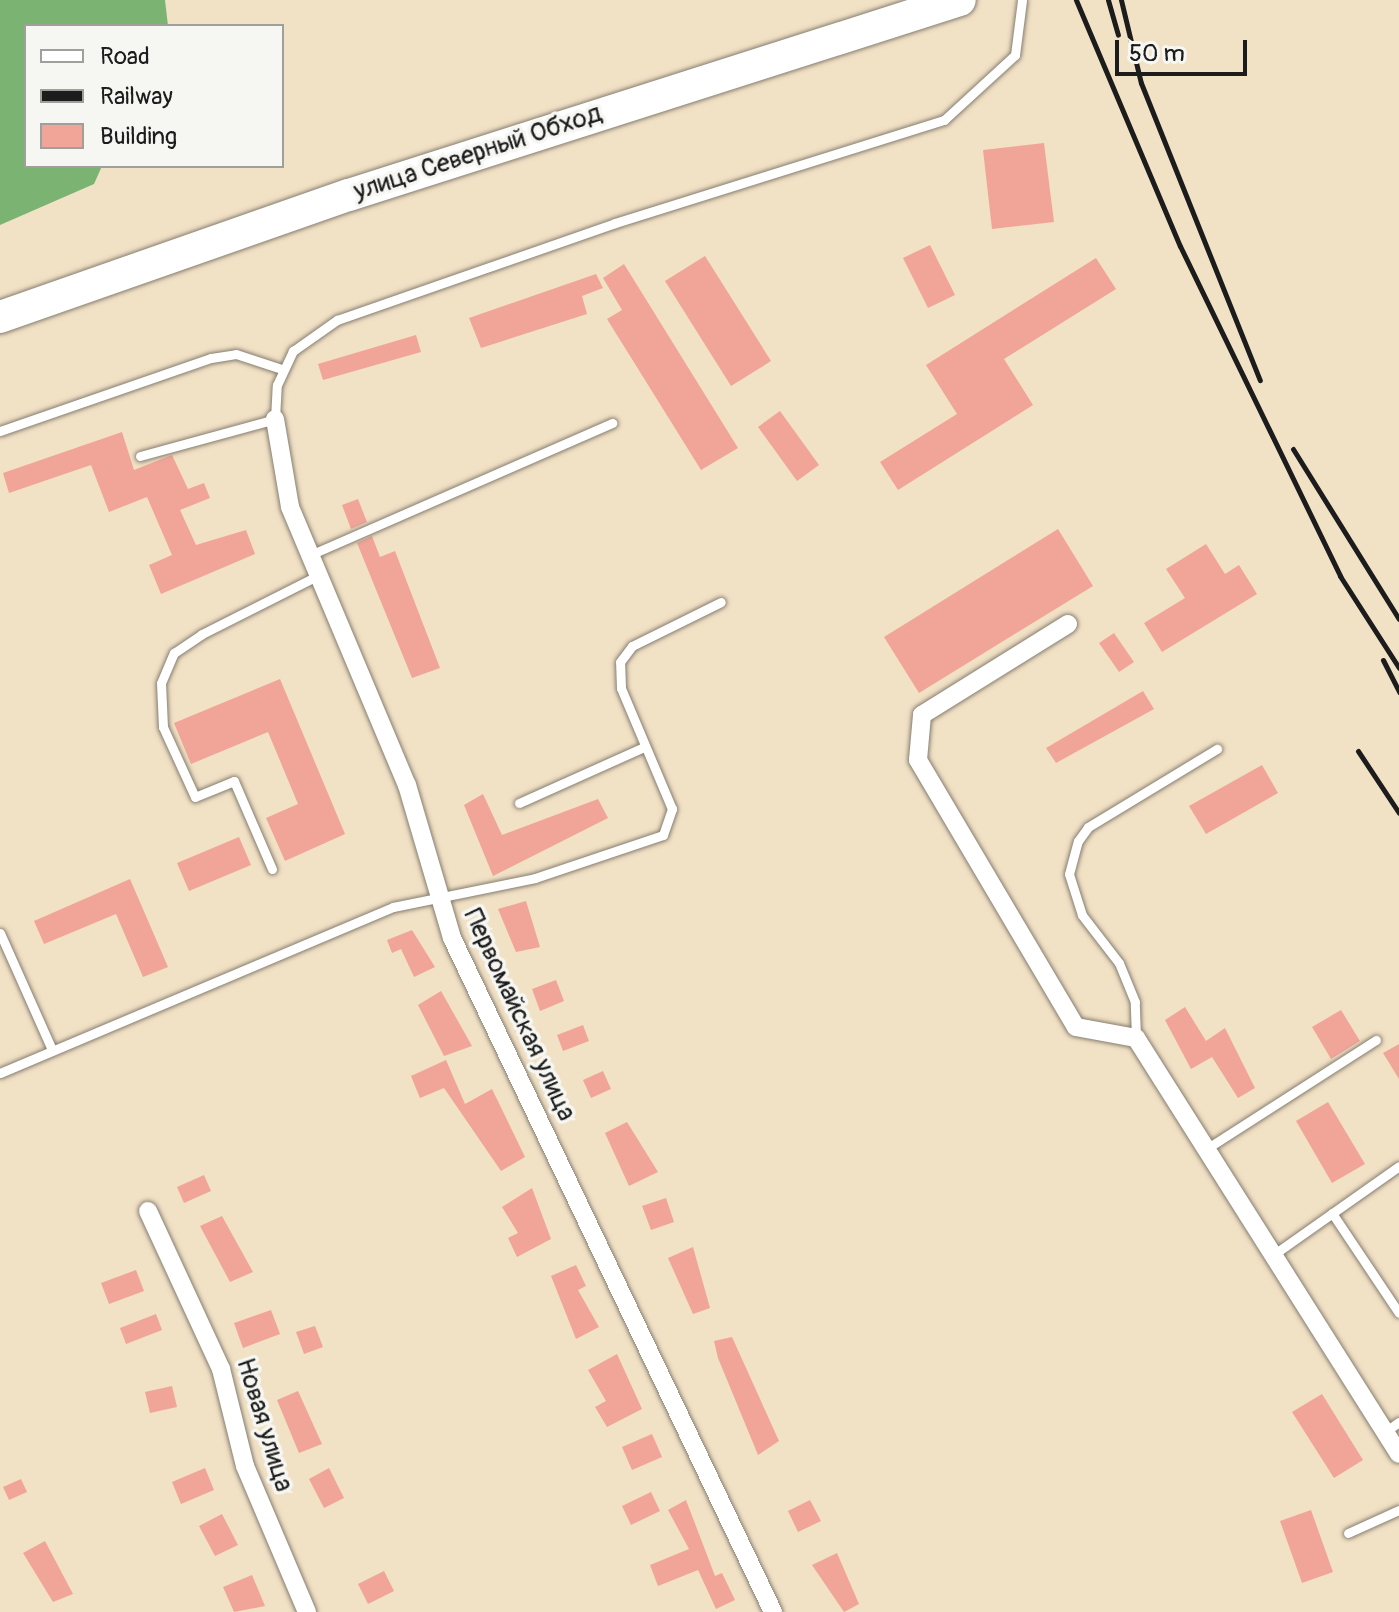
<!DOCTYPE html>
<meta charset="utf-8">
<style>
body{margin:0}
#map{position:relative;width:1399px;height:1612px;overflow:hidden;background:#f1e1c5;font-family:Pangolin,sans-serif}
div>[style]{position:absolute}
.forest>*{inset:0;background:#7bb472}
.building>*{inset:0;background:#f1a598}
.roads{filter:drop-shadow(0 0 2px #867e70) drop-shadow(0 0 2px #867e70)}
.lane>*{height:9px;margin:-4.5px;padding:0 4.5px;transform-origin:4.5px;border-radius:4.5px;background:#fff}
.street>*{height:18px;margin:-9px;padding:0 9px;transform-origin:9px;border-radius:9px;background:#fff}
.highway>*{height:32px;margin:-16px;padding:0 16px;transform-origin:16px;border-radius:16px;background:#fff}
.rail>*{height:5px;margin:-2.5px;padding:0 2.5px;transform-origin:2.5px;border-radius:2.5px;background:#1c1c1c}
span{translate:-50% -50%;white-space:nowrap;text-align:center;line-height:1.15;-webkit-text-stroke:7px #f6f6f2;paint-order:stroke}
.street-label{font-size:26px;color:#1c1c1c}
.legend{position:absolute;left:24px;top:24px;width:260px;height:144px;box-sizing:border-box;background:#f6f6f2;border:2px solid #9f9f9c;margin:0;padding:10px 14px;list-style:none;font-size:24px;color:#1c1c1c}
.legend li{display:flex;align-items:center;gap:16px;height:40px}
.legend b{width:40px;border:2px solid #9f9f9c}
.scale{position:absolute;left:1115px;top:40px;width:132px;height:36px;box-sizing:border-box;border:4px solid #1c1c1c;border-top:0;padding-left:10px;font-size:24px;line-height:28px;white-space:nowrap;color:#1c1c1c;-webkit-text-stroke:6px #f6f6f2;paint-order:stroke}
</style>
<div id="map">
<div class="forest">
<i style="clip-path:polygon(0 0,165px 0,168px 26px,26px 26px,26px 166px,102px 166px,94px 184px,0 225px)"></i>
</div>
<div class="building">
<i style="clip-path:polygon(1044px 143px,1054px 222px,992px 229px,983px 150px)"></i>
<i style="clip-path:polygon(930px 245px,955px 295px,928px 308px,903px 258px)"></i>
<i style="clip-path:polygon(705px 256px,771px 361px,731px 386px,665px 281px)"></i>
<i style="clip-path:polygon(1096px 258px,1116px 289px,1004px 359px,1033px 405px,898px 490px,880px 462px,957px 414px,926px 365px)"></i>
<i style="clip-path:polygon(624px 264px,738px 448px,701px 470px,607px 319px,622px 310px,603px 278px)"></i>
<i style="clip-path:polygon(596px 274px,603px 288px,582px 296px,587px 314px,481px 348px,469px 318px)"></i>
<i style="clip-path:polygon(416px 335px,421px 352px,323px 380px,318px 364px)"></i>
<i style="clip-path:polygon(780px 411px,819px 465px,797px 481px,758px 427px)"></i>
<i style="clip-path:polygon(122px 432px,134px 470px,172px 455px,188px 489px,204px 483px,210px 498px,180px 510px,196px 545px,246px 530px,255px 554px,161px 594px,149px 565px,172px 555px,147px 497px,109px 512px,91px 465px,9px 493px,3px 473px)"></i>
<i style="clip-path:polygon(358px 499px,367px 522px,351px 529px,342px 505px)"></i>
<i style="clip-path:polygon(1058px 529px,1093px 586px,919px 693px,884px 637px)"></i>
<i style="clip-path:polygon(372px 536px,380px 557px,395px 551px,440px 668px,412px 678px,357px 543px)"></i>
<i style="clip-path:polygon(1206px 544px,1225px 574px,1239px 565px,1257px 594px,1162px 652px,1144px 623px,1185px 598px,1166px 569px)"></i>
<i style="clip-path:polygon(1114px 633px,1134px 662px,1119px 672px,1099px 643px)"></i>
<i style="clip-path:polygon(280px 679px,345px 834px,285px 861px,266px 818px,298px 804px,268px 732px,191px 764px,174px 723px)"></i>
<i style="clip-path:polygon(1143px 691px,1154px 709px,1056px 763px,1046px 748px)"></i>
<i style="clip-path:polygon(1262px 765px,1278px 793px,1206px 834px,1189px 806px)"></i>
<i style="clip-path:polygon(483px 794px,502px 835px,598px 799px,608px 818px,493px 876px,464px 805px)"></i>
<i style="clip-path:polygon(239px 837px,251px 865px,189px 891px,177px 863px)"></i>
<i style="clip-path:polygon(130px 879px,168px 967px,143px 977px,116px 914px,44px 944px,34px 921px)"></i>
<i style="clip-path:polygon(526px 901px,540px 947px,516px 952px,498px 909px)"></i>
<i style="clip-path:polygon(412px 930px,435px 967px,414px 977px,401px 949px,392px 953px,387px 940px)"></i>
<i style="clip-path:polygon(556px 980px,564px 1001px,540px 1011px,532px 989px)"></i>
<i style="clip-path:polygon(441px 991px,472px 1046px,444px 1056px,418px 1005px)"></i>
<i style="clip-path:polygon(1185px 1007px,1206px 1041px,1225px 1028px,1255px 1088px,1238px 1098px,1212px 1057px,1191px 1069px,1165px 1020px)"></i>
<i style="clip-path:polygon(1341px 1010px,1360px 1041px,1331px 1059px,1312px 1027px)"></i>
<i style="clip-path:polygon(583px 1025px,589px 1041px,563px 1051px,557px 1035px)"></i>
<i style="clip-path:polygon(1399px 1044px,1399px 1079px,1383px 1053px)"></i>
<i style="clip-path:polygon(446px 1060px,465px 1104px,492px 1089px,525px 1157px,501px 1171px,444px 1088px,420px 1098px,411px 1076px)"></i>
<i style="clip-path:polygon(603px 1071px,611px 1089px,591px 1098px,583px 1080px)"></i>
<i style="clip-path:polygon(1328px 1102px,1365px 1164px,1332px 1183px,1296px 1121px)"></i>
<i style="clip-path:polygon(627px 1122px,658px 1172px,629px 1186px,605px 1133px)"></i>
<i style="clip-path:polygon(204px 1175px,211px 1191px,184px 1203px,177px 1187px)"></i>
<i style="clip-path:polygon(532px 1188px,551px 1239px,517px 1257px,508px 1238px,518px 1233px,502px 1207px)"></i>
<i style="clip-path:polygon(666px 1198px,674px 1222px,651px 1230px,642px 1206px)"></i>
<i style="clip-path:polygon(222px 1216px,253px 1272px,230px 1282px,200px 1226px)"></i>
<i style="clip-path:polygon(693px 1247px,710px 1308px,693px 1314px,668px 1258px)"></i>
<i style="clip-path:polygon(576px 1265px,586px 1286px,578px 1290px,599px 1327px,576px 1339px,551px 1276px)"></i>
<i style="clip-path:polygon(136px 1270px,144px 1291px,109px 1304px,101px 1283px)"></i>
<i style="clip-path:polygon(271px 1310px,280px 1334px,243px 1348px,234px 1323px)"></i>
<i style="clip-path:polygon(156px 1314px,162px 1330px,126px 1344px,120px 1328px)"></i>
<i style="clip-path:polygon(315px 1326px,323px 1347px,304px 1354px,296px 1332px)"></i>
<i style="clip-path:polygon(732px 1337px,779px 1441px,758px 1455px,718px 1358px,714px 1341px)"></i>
<i style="clip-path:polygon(617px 1354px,642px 1409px,607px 1427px,595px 1407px,606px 1401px,588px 1370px)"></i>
<i style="clip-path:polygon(172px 1386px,177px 1407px,150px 1413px,145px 1392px)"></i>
<i style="clip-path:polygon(298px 1391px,322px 1444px,299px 1453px,277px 1400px)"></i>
<i style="clip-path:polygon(1322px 1394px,1363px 1460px,1334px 1478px,1292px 1412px)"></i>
<i style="clip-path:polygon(652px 1434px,662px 1457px,632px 1470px,622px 1447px)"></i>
<i style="clip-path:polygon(205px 1468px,214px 1490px,181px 1504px,172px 1482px)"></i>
<i style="clip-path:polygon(329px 1468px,344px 1498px,324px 1508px,309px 1479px)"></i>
<i style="clip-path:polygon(21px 1479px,27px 1492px,9px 1500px,3px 1487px)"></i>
<i style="clip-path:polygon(651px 1492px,660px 1511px,631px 1525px,622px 1506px)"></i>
<i style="clip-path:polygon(686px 1500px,715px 1576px,722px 1573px,735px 1600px,716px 1609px,698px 1570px,658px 1586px,650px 1565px,689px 1549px,668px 1510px)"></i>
<i style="clip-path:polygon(810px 1500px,821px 1521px,798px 1532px,788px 1511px)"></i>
<i style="clip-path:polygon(1311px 1510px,1333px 1572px,1302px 1583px,1280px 1521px)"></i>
<i style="clip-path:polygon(222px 1514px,238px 1545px,215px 1556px,199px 1526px)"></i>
<i style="clip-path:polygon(45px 1541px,73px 1594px,53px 1602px,23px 1553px)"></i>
<i style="clip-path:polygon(837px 1553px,859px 1604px,844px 1612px,812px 1565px)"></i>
<i style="clip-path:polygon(384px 1571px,394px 1591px,368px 1604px,358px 1584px)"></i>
<i style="clip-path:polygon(252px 1575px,265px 1606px,234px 1612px,223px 1587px)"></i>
</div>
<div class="roads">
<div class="lane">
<i style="left:0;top:431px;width:223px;rotate:-19.1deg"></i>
<i style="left:211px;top:358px;width:25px;rotate:-9deg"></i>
<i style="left:236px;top:354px;width:48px;rotate:18.1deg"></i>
<i style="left:140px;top:456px;width:140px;rotate:-15.3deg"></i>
<i style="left:275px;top:419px;width:34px;rotate:-87deg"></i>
<i style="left:277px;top:385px;width:38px;rotate:-65deg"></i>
<i style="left:293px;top:351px;width:54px;rotate:-35.2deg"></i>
<i style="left:337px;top:320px;width:294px;rotate:-19.2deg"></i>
<i style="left:615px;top:223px;width:345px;rotate:-17.4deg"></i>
<i style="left:944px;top:120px;width:96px;rotate:-42.5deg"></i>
<i style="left:1015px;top:55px;width:55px;rotate:-82.7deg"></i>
<i style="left:310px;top:555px;width:330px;rotate:-23.6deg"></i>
<i style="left:519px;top:803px;width:137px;rotate:-24.1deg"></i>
<i style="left:272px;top:869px;width:96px;rotate:-113.4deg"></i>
<i style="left:234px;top:781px;width:42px;rotate:157.7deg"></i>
<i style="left:195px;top:797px;width:77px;rotate:-114.6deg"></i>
<i style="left:163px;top:727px;width:44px;rotate:-92.6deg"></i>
<i style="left:161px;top:683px;width:33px;rotate:-67deg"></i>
<i style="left:174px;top:653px;width:34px;rotate:-34deg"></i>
<i style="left:202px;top:634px;width:131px;rotate:-26.8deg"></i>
<i style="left:0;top:933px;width:128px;rotate:66deg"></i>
<i style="left:1136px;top:1038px;width:36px;rotate:-92deg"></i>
<i style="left:1135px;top:1002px;width:42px;rotate:-112.3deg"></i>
<i style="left:1119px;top:963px;width:61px;rotate:-127.6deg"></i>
<i style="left:1082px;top:915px;width:43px;rotate:-107.6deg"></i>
<i style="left:1069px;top:874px;width:34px;rotate:-75deg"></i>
<i style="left:1078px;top:841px;width:17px;rotate:-54deg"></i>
<i style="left:1088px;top:827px;width:151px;rotate:-31.2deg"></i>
<i style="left:0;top:1073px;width:427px;rotate:-22.9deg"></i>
<i style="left:393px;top:907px;width:145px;rotate:-11.5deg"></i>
<i style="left:535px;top:878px;width:135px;rotate:-18.6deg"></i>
<i style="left:663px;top:835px;width:28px;rotate:-71deg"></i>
<i style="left:672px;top:809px;width:131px;rotate:-112.9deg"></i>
<i style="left:621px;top:688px;width:26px;rotate:-92deg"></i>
<i style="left:620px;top:662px;width:20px;rotate:-53deg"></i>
<i style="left:632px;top:646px;width:99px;rotate:-26.3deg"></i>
<i style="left:1206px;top:1149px;width:202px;rotate:-32.7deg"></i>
<i style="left:1332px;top:1213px;width:120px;rotate:56.2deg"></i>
<i style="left:1273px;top:1255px;width:154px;rotate:-35.2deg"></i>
<i style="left:1385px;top:1432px;width:17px;rotate:-36deg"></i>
<i style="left:1348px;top:1533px;width:56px;rotate:-24.3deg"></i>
</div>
<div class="street">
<i style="left:275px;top:419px;width:89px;rotate:80.3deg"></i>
<i style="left:290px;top:507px;width:302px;rotate:67.2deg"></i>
<i style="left:407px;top:785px;width:159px;rotate:73.6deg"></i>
<i style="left:452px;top:938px;width:747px;rotate:64.53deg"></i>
<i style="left:1068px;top:624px;width:172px;rotate:148.1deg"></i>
<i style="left:922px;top:715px;width:45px;rotate:95.1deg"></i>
<i style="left:918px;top:760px;width:310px;rotate:59.4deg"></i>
<i style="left:1076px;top:1027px;width:61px;rotate:10.4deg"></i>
<i style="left:1136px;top:1038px;width:492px;rotate:57.7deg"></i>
<i style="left:148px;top:1211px;width:174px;rotate:65.2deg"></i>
<i style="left:221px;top:1369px;width:100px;rotate:76.1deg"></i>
<i style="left:245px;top:1466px;width:159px;rotate:67deg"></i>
</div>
<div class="highway">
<i style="left:0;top:317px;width:370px;rotate:-19.3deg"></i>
<i style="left:349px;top:195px;width:641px;rotate:-17.7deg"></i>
</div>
</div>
<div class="rail">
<i style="left:1076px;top:0;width:267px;rotate:67.1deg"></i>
<i style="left:1180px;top:246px;width:367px;rotate:64.1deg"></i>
<i style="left:1340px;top:576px;width:109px;rotate:57.3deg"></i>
<i style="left:1108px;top:0;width:36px;rotate:74deg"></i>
<i style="left:1121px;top:0;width:85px;rotate:76.5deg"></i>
<i style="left:1141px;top:83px;width:320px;rotate:68.2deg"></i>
<i style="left:1293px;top:449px;width:200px;rotate:58.1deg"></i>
<i style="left:1383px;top:660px;width:36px;rotate:63deg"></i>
<i style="left:1358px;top:751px;width:74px;rotate:56.5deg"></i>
</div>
<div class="street-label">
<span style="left:478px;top:153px;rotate:-18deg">улица Северный Обход</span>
<span style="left:519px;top:1015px;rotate:65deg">Первомайская улица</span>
<span style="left:264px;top:1425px;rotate:73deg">Новая улица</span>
</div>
<ul class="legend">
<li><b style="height:10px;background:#fff"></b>Road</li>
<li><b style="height:10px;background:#1c1c1c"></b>Railway</li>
<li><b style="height:22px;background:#f1a598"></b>Building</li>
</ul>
<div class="scale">50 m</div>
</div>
